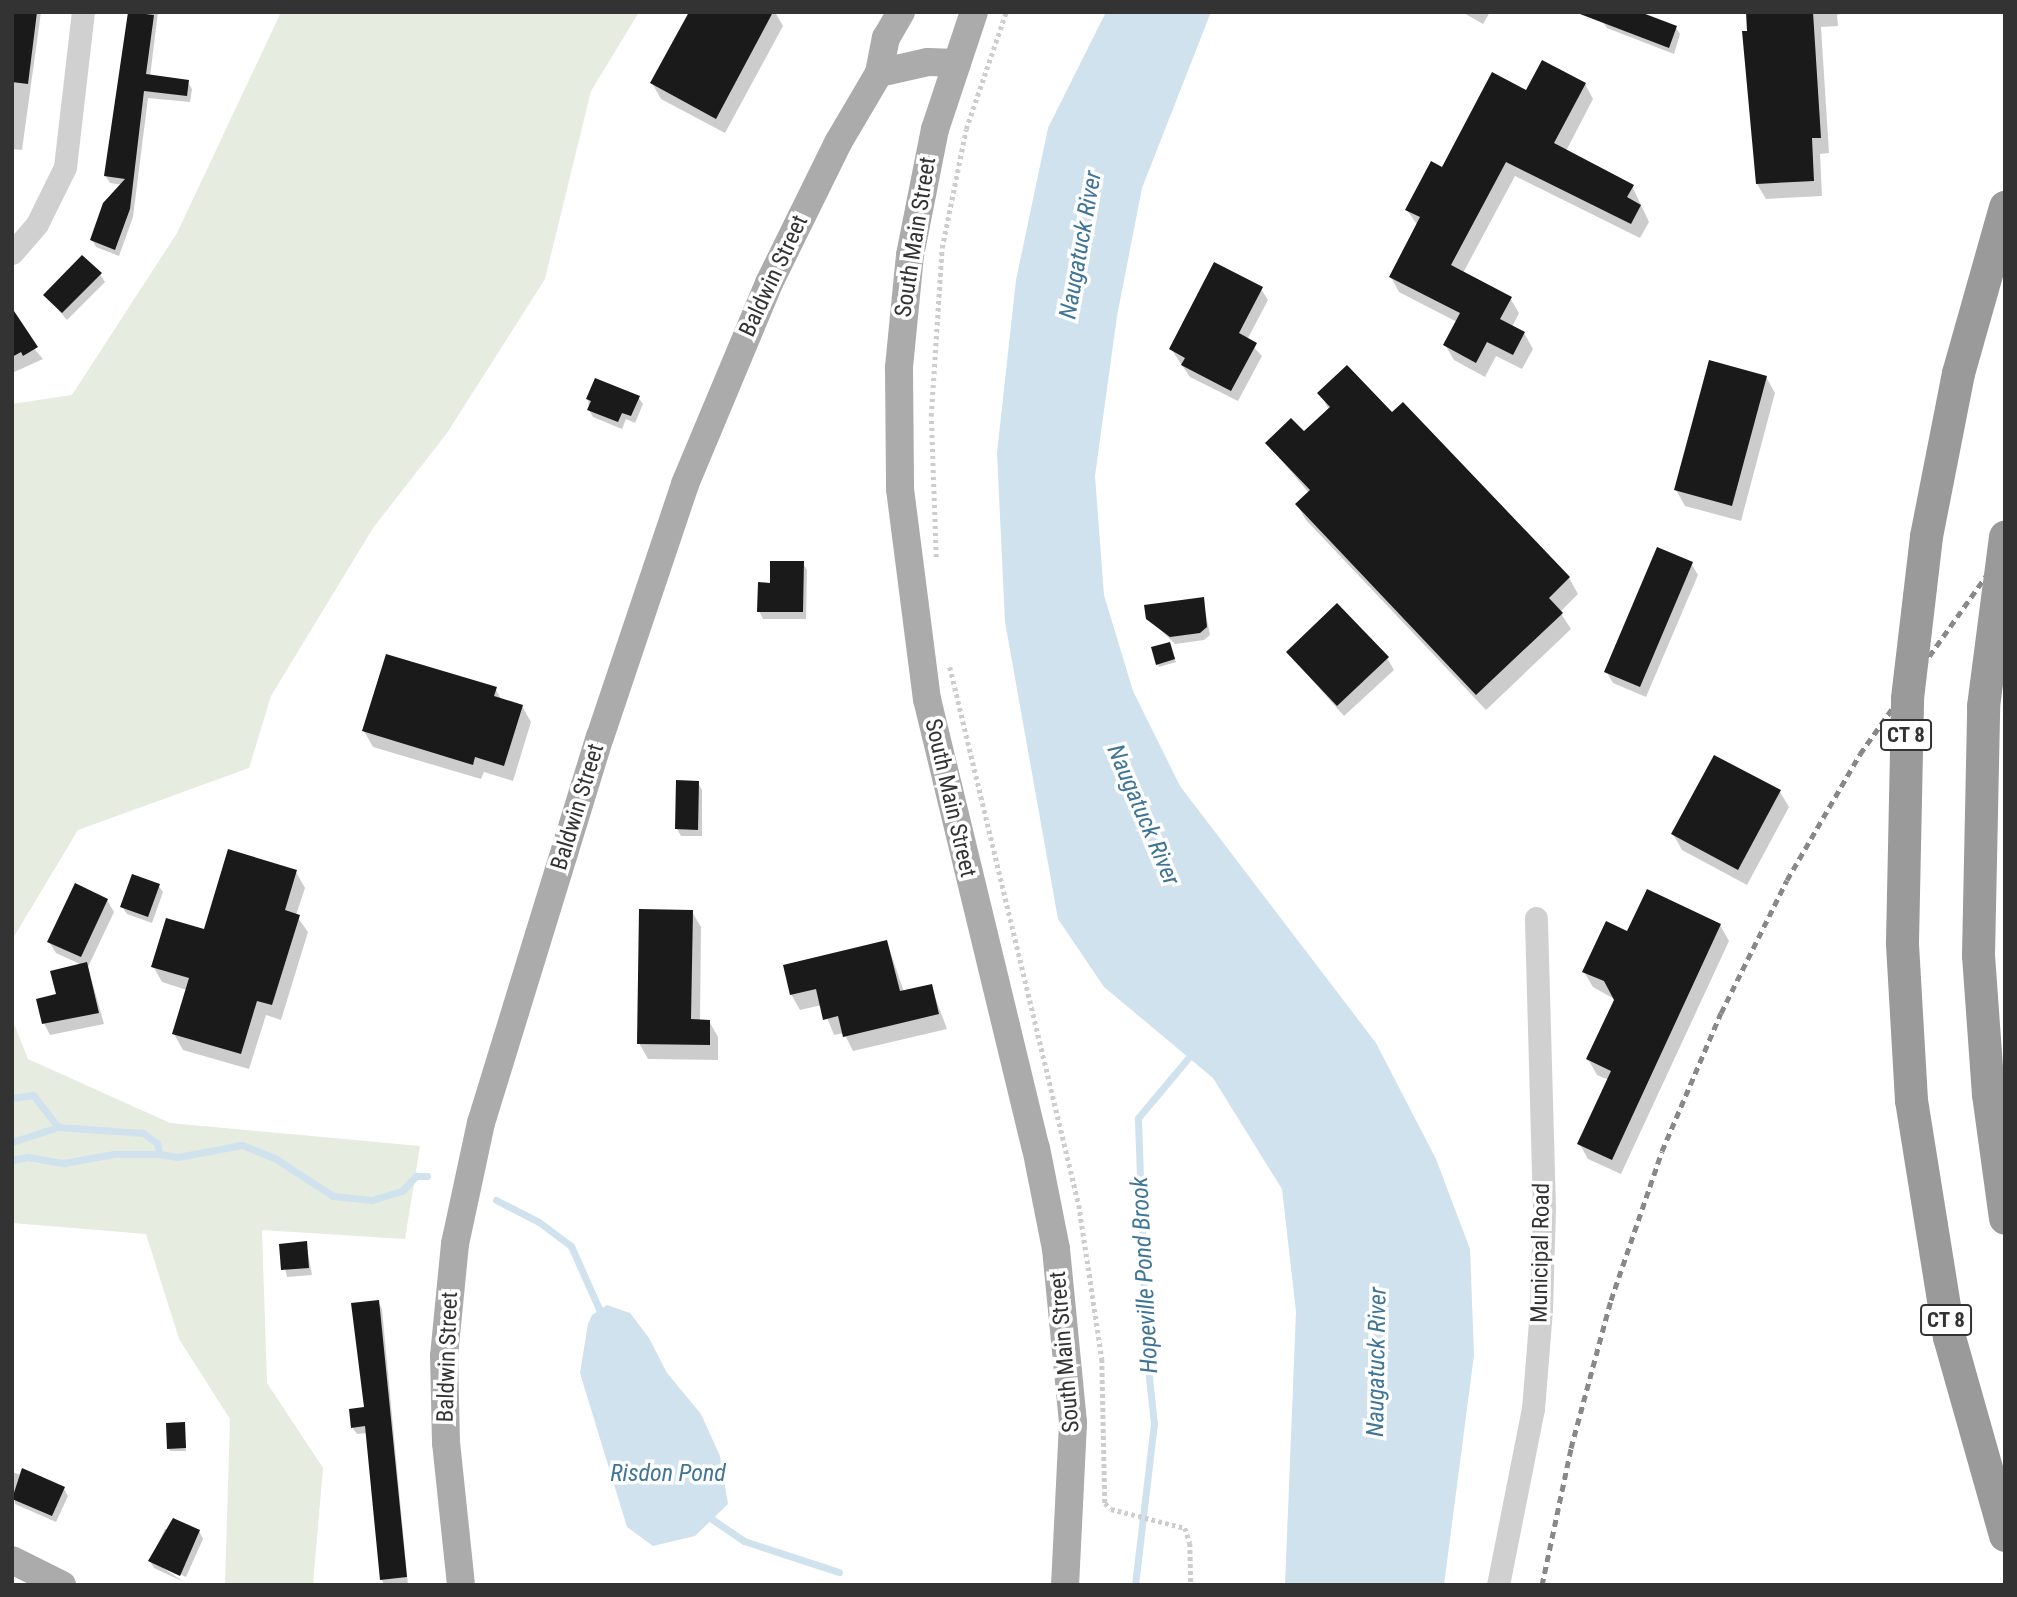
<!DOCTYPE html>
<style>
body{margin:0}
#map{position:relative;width:2017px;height:1597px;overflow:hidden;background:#fff;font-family:"Roboto Condensed",sans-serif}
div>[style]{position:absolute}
.green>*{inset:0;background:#e6ecdf}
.water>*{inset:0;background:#cfe2ee}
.shadow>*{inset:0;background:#0003}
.stream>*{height:7px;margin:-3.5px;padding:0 3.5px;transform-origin:3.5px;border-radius:3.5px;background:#cfe2ee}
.building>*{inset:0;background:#1a1a1a}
.path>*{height:4.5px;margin-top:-2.25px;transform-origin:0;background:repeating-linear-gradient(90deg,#cdcdcd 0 3.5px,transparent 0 7px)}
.minor>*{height:23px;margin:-11.5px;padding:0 11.5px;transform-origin:11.5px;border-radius:11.5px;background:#d0d0d0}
.major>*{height:28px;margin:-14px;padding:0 14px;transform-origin:14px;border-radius:14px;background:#ababab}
.highway>*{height:33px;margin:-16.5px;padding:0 16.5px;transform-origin:16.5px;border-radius:16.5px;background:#9a9a9a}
.rail>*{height:5px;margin-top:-2.5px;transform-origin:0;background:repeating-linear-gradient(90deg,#888 0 7px,transparent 0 12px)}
.highway-bridge>*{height:33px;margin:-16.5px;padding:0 16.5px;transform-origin:16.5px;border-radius:16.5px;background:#9a9a9a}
span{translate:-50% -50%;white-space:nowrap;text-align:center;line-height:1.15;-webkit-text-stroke:7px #fff;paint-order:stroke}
.shield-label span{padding:2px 5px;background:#fff;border:2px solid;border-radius:5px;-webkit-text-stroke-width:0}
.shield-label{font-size:21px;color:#333;font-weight:700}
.street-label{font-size:23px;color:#333}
.water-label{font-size:24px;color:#3f7597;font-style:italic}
.frame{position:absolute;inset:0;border:14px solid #333;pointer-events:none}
</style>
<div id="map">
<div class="green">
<i style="clip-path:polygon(281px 12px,639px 12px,591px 91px,545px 279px,447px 433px,373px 528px,271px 696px,249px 768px,78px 830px,12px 940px,12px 404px,72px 395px,177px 233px)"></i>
<i style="clip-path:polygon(12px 1019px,28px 1059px,170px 1123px,420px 1146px,405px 1239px,262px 1230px,267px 1383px,323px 1468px,313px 1585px,225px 1585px,230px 1419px,179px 1339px,146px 1234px,12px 1223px)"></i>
</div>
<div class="water">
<i style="clip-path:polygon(1106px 12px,1211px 12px,1142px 188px,1117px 316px,1095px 476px,1104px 595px,1133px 691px,1180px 786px,1376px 1043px,1436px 1159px,1470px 1249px,1474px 1355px,1444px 1585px,1285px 1585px,1296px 1312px,1282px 1189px,1213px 1078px,1104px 987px,1058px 919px,1005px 622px,997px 453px,1016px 280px,1048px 128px)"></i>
<i style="clip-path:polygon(607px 1305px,630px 1313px,649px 1338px,667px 1373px,701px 1414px,720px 1456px,728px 1504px,695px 1536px,653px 1546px,627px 1527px,580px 1373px,588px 1324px,592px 1315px)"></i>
</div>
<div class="shadow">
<i style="clip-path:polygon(12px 12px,41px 12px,22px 150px,12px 149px)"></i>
<i style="clip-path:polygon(129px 12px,158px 12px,150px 77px,187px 81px,192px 89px,190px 102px,148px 98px,133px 217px,119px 256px,96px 247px,92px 240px,123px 185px,110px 183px,105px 175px)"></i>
<i style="clip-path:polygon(691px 12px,775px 12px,783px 26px,725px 133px,661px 99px,652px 83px)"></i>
<i style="clip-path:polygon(1462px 12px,1490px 12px,1483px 24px)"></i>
<i style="clip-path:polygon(1609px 12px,1624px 12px,1676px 28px,1680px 34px,1674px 54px,1607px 28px,1603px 22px)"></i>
<i style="clip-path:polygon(1747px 12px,1845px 12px,1837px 15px,1838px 26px,1821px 27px,1829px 153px,1820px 154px,1822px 196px,1766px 199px,1757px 184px)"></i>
<i style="clip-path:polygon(1585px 84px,1593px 99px,1566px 151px,1632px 186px,1649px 222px,1640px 238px,1515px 176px,1463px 273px,1510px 298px,1519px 313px,1512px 327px,1524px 333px,1533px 349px,1522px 369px,1496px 356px,1485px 377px,1454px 360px,1445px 345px,1457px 322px,1399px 292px,1391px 277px,1418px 226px,1407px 210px,1443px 169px,1527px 92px)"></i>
<i style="clip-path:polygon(100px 274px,105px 282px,67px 320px,45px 295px)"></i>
<i style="clip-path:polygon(1261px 289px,1268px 300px,1247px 340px,1262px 356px,1238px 401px,1190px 377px,1171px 349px)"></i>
<i style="clip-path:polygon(12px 322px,43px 359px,12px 373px)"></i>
<i style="clip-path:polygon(1766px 377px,1775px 393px,1741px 521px,1685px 506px,1676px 490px)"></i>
<i style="clip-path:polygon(1320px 393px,1392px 415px,1403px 404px,1569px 578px,1578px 594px,1560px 612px,1571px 629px,1486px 710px,1306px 520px,1297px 505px,1309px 493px,1267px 443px,1304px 434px,1329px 410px)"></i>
<i style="clip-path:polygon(638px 397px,643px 404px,635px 423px,626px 419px,622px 429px,593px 417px,589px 410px,588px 399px)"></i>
<i style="clip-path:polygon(803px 563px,807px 570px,806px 619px,763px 619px,759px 611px,772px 584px)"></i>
<i style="clip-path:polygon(1691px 563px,1698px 575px,1646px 697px,1613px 683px,1606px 671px)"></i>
<i style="clip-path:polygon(1203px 599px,1210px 635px,1204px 640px,1175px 644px,1148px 618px)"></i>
<i style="clip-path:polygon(1171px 647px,1176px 662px,1159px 667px,1158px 664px)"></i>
<i style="clip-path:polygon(1288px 653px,1387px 658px,1394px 670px,1344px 716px)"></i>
<i style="clip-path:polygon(495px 688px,502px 701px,522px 706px,531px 722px,513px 781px,484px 772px,481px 779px,373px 747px,364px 731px)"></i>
<i style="clip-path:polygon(698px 783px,702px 790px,702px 836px,681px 836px,677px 829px)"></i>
<i style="clip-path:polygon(1780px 792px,1789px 807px,1747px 885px,1682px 850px,1673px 834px)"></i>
<i style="clip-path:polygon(296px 872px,305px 888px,296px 915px,308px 932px,281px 1020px,266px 1015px,249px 1069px,183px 1050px,174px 1034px,187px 990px,162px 982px,153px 966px)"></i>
<i style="clip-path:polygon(158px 885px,163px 892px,152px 923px,127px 914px,122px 907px)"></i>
<i style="clip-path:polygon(107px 900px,114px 912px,88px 967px,104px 1024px,50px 1035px,44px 1023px,82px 965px,56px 953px,49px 942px)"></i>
<i style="clip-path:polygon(692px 912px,701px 927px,700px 1021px,709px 1021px,718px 1037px,718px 1060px,648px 1059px,639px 1043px)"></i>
<i style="clip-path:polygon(1720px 925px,1729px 941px,1621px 1174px,1588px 1159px,1579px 1143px,1609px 1080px,1597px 1075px,1588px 1059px,1616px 1000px,1593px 987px,1584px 972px,1628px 933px)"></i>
<i style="clip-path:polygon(887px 942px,904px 992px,931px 986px,947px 1029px,853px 1051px,844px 1033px,834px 1035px,822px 1005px,800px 1010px,791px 994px)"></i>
<i style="clip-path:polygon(306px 1243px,312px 1275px,287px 1277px,280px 1245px)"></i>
<i style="clip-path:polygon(378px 1302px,382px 1309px,408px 1585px,384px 1585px,382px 1580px,368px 1433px,357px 1434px,352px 1427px,366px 1409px)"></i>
<i style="clip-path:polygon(184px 1424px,186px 1451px,170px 1451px,169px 1448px)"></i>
<i style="clip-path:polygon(12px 1472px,64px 1489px,68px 1496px,56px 1522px,15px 1504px)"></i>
<i style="clip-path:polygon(165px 1529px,199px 1531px,203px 1539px,186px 1577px,154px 1562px,184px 1582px,154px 1568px,150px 1561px)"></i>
</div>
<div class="stream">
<i style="left:12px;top:1098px;width:21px;rotate:-8deg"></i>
<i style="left:33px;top:1095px;width:41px;rotate:52deg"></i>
<i style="left:58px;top:1127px;width:85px;rotate:4deg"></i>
<i style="left:143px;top:1133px;width:17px;rotate:36deg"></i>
<i style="left:157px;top:1143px;width:11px;rotate:80deg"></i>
<i style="left:159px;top:1154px;width:19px;rotate:9deg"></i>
<i style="left:178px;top:1157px;width:65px;rotate:-10.6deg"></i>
<i style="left:242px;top:1145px;width:37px;rotate:22deg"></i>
<i style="left:276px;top:1159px;width:68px;rotate:33deg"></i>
<i style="left:333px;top:1196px;width:39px;rotate:6deg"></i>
<i style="left:372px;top:1200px;width:31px;rotate:-17deg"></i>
<i style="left:402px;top:1191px;width:21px;rotate:-47deg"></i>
<i style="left:416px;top:1176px;width:11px"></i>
<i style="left:12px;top:1142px;width:48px;rotate:-18.1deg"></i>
<i style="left:12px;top:1160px;width:16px;rotate:-11deg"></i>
<i style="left:28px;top:1157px;width:36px;rotate:10deg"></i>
<i style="left:63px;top:1163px;width:52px;rotate:-10deg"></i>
<i style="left:114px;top:1154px;width:45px"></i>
<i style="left:496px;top:1200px;width:48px;rotate:27.1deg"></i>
<i style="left:539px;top:1222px;width:40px;rotate:37deg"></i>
<i style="left:571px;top:1246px;width:69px;rotate:66deg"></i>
<i style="left:599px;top:1309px;width:11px;rotate:27deg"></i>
<i style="left:706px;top:1515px;width:46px;rotate:34.4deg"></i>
<i style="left:744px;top:1541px;width:100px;rotate:18.1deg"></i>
<i style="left:1135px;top:1585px;width:162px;rotate:-83.3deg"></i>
<i style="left:1154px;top:1424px;width:75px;rotate:-96.1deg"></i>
<i style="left:1146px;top:1349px;width:231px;rotate:-92deg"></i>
<i style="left:1138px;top:1118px;width:87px;rotate:-50.1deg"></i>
</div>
<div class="building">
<i style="clip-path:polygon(12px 12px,37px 12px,28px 84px,12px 82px)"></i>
<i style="clip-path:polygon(128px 12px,154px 15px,146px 74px,189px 80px,187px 96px,144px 91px,130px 209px,115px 250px,90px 240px,103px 203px,125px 179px,104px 176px)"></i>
<i style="clip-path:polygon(689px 12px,773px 12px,716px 119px,650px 83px)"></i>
<i style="clip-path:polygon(1640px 12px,1677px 26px,1669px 48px,1580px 14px)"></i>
<i style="clip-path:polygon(1746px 12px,1813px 12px,1821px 138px,1812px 138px,1814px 181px,1756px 184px,1742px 31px,1747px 31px)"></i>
<i style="clip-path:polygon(1542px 60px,1586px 83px,1554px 143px,1634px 185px,1627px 197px,1641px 205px,1631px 224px,1506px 162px,1451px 265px,1512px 297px,1500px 319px,1525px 332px,1513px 355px,1487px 342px,1476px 363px,1443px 345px,1460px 313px,1389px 277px,1420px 217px,1405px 210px,1431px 161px,1442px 167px,1492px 72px,1526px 90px)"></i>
<i style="clip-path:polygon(82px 255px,102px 273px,62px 313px,43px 295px)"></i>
<i style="clip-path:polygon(1214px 262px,1263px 287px,1239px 333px,1257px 343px,1231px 391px,1181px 365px,1185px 358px,1169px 349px)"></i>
<i style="clip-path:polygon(12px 308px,38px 347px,23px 356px,21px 352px,12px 357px)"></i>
<i style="clip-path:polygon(1709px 360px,1767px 376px,1732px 506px,1674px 490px)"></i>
<i style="clip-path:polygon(1347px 365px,1392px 412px,1403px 402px,1570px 577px,1549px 598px,1563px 613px,1476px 695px,1295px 504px,1310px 490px,1265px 443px,1291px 418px,1304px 431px,1330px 407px,1317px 393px)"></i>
<i style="clip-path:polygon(595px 378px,640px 396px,631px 416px,622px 413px,618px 422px,587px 410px,591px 401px,586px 399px)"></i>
<i style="clip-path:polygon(1657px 547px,1693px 562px,1640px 687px,1604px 672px)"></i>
<i style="clip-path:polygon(770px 561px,804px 561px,803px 612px,757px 612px,758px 582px,770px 583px)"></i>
<i style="clip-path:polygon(1204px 597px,1207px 627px,1200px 633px,1170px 637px,1146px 619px,1144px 605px)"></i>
<i style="clip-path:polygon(1337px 603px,1389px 657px,1337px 706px,1286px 652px)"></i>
<i style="clip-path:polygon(1170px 642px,1175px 659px,1156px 665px,1151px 647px)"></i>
<i style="clip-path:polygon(386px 654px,497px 687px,494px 696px,523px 705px,504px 766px,475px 757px,473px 765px,362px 731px)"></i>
<i style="clip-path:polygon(1714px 755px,1781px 790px,1738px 870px,1671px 834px)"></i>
<i style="clip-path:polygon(676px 780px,699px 781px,698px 830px,675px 829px)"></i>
<i style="clip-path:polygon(228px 849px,297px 870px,285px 910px,300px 915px,272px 1005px,257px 1001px,241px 1054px,172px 1034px,189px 978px,151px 967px,166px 918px,204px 929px)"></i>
<i style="clip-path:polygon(132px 874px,160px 884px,148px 917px,120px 907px)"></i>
<i style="clip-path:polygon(75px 883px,108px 899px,81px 957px,47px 942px)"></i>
<i style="clip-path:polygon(1647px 889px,1721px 924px,1612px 1160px,1577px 1144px,1611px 1071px,1586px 1059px,1614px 1000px,1604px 981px,1582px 972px,1606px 921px,1627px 931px)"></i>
<i style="clip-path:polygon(639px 909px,693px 910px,691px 1019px,710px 1020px,710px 1045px,637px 1044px)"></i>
<i style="clip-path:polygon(887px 940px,900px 991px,932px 984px,939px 1014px,843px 1037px,838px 1016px,823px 1020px,816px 989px,790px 995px,783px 965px)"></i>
<i style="clip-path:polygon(87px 962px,99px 1013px,42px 1024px,36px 999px,56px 994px,50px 971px)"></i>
<i style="clip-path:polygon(307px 1241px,309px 1268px,281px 1270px,279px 1244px)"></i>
<i style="clip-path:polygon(379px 1300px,407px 1577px,380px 1580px,365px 1426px,351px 1428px,349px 1409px,364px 1407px,351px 1303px)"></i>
<i style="clip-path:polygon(185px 1422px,186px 1448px,167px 1449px,166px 1423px)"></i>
<i style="clip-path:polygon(22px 1468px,65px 1487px,52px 1516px,12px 1499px)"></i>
<i style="clip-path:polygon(173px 1518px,200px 1530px,180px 1576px,148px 1561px)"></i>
</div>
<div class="path">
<i style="left:936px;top:557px;width:141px;rotate:-92deg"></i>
<i style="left:931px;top:416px;width:168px;rotate:-86.3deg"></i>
<i style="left:942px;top:248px;width:121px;rotate:-78.6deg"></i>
<i style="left:966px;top:129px;width:124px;rotate:-71.1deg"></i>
<i style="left:950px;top:667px;width:553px;rotate:76.52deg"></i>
<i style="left:1079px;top:1205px;width:156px;rotate:81.5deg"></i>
<i style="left:1102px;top:1359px;width:144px;rotate:88.8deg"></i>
<i style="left:1105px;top:1503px;width:8px;rotate:45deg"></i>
<i style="left:1111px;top:1509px;width:76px;rotate:14.4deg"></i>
<i style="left:1185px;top:1528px;width:16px;rotate:72deg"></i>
<i style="left:1190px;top:1543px;width:42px;rotate:88.6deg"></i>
</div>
<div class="minor">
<i style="left:12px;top:253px;width:38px;rotate:-49deg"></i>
<i style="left:37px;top:224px;width:64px;rotate:-63.8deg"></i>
<i style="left:65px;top:167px;width:156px;rotate:-83.4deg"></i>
<i style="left:1498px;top:1585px;width:179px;rotate:-78.8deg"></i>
<i style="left:1533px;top:1409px;width:100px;rotate:-85.4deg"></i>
<i style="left:1541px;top:1309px;width:101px;rotate:-88.3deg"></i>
<i style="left:1544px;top:1208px;width:290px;rotate:-91.6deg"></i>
</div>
<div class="major">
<i style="left:974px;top:12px;width:123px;rotate:108.4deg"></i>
<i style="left:935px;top:129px;width:128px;rotate:101.2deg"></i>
<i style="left:910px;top:255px;width:114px;rotate:95.6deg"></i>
<i style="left:899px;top:368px;width:121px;rotate:89.5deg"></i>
<i style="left:900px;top:489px;width:212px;rotate:82.7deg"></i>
<i style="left:927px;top:699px;width:462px;rotate:76.4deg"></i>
<i style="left:1036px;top:1148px;width:103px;rotate:78.8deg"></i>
<i style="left:1056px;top:1249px;width:175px;rotate:84.4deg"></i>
<i style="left:1073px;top:1423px;width:162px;rotate:92.8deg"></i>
<i style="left:879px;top:73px;width:50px;rotate:-12.7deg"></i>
<i style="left:928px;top:62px;width:29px;rotate:2deg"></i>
<i style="left:12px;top:1560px;width:56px;rotate:26.6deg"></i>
<i style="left:461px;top:1585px;width:143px;rotate:-96deg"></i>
<i style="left:446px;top:1443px;width:87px;rotate:-91.3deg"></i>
<i style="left:444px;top:1356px;width:113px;rotate:-84.4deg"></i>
<i style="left:455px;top:1244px;width:124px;rotate:-77.9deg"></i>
<i style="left:481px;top:1123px;width:404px;rotate:-72.9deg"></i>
<i style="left:600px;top:737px;width:267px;rotate:-71.4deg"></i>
<i style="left:685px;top:484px;width:218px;rotate:-67.3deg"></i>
<i style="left:769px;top:283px;width:158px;rotate:-63.8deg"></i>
<i style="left:839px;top:141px;width:79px;rotate:-59.5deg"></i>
<i style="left:879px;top:73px;width:36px;rotate:-79deg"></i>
<i style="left:886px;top:38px;width:30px;rotate:-60deg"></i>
</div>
<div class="highway">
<i style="left:1958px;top:373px;width:173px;rotate:-74.2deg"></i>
<i style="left:1978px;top:955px;width:139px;rotate:85.9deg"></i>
<i style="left:1988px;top:1094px;width:125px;rotate:82.2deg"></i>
<i style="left:1911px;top:1100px;width:240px;rotate:80.9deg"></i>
<i style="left:1949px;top:1337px;width:206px;rotate:74.2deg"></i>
</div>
<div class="rail">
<i style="left:1542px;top:1585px;width:140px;rotate:-78deg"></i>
<i style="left:1571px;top:1448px;width:153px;rotate:-74.9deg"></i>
<i style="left:1611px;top:1300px;width:157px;rotate:-71.1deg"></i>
<i style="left:1662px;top:1151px;width:150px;rotate:-66.9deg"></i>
<i style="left:1721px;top:1013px;width:148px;rotate:-63.6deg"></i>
<i style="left:1787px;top:880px;width:146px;rotate:-59.9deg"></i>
<i style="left:1860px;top:754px;width:251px;rotate:-54.7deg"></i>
</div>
<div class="highway-bridge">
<i style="left:1978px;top:955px;width:249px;rotate:-88.8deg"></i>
<i style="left:1983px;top:706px;width:171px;rotate:-82.6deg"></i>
<i style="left:1911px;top:1100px;width:158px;rotate:-93.3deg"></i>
<i style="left:1902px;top:942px;width:244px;rotate:-88.8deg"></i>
<i style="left:1907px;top:698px;width:163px;rotate:-83.3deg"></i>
<i style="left:1926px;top:536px;width:166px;rotate:-78.9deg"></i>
</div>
<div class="shield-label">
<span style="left:1906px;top:735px">CT 8</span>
<span style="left:1946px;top:1320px">CT 8</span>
</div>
<div class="street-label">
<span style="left:916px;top:237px;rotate:-81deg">South Main Street</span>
<span style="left:774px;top:276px;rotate:-65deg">Baldwin Street</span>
<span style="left:950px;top:798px;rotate:77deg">South Main Street</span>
<span style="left:578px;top:807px;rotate:-73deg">Baldwin Street</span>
<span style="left:1541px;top:1253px;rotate:-89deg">Municipal Road</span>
<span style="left:1065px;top:1352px;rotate:-95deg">South Main Street</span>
<span style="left:448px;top:1357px;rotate:-88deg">Baldwin Street</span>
</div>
<div class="water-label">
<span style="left:1081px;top:245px;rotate:-80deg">Naugatuck River</span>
<span style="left:1143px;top:815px;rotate:67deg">Naugatuck River</span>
<span style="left:1145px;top:1275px;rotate:-93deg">Hopeville Pond Brook</span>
<span style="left:1377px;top:1362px;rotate:-89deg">Naugatuck River</span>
<span style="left:668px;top:1474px">Risdon Pond</span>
</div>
<div class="frame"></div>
</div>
